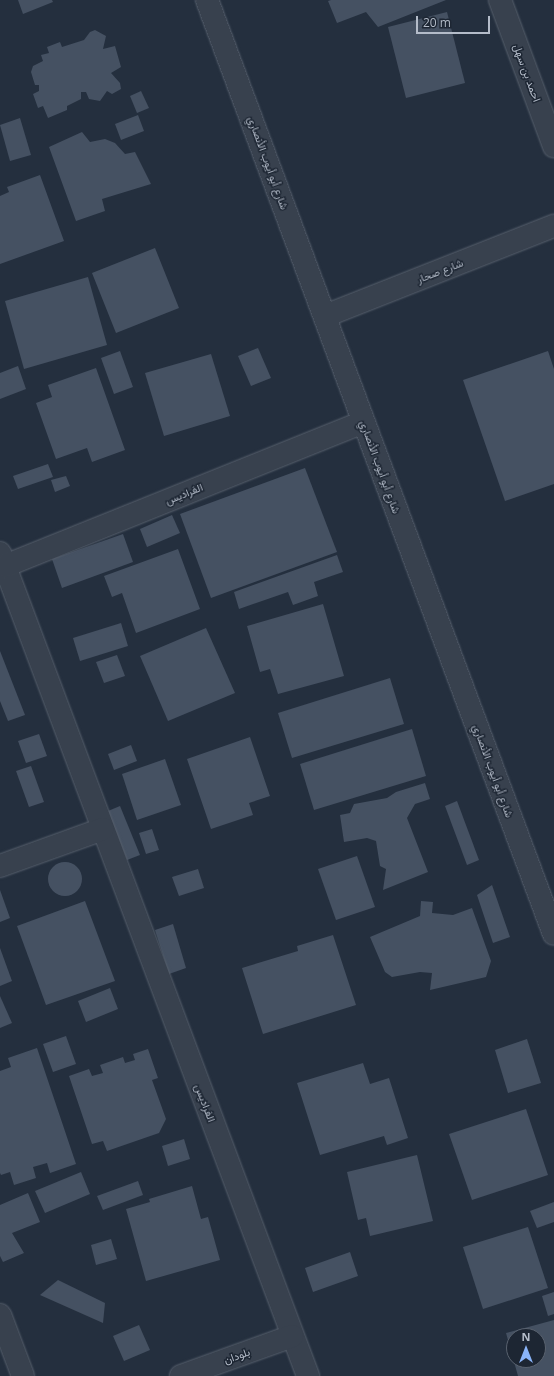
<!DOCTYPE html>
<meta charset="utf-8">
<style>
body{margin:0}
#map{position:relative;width:554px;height:1376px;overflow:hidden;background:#242f3e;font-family:"Open Sans",Vazirmatn,sans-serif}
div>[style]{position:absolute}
.building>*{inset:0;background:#455162}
.round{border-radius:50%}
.roads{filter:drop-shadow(0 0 1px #565f6c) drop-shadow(0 0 1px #565f6c)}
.minor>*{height:22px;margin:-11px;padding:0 11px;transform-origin:11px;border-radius:11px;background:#38414e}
.tertiary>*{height:22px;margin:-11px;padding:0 11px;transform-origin:11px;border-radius:11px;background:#38414e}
span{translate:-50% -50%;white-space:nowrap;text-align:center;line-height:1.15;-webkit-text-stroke:3px #1d2633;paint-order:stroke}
.street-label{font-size:11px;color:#b4bcc9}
.north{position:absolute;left:506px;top:1328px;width:40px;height:40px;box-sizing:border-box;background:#1d2633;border:1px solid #59626f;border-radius:50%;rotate:0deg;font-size:11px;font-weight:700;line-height:16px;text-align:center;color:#b4bcc9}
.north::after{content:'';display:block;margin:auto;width:14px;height:18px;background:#8ab4f8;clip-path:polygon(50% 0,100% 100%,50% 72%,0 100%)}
.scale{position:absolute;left:416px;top:16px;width:74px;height:18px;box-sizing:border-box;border:2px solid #b4bcc9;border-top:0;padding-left:5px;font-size:12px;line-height:14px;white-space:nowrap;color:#b4bcc9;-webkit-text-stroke:3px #1d2633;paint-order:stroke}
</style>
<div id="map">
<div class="building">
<i style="clip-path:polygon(18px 0,52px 0,53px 2px,23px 14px)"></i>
<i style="clip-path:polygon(331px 0,446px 0,378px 27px,366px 12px,337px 23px,328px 1px)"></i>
<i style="clip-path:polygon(447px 12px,465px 83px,406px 98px,388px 27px)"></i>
<i style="clip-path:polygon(95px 30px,106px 36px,103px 49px,115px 46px,121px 67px,111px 73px,120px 83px,121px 89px,112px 94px,107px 91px,100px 101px,89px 99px,86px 92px,81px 92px,81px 99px,67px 106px,67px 110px,48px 118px,43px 106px,38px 108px,33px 94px,39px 91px,39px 85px,35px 85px,31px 72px,33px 66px,43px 61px,41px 55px,49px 53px,47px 47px,60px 42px,62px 47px,84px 40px,90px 32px)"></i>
<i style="clip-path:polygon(141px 91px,149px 108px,137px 113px,130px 96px)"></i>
<i style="clip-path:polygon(138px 115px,144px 131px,121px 140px,115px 124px)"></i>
<i style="clip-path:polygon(20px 118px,31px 155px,10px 161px,0 125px)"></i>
<i style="clip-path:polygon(82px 132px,90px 142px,105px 139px,115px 143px,125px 154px,135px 152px,151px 184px,102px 199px,105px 211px,76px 221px,49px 147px)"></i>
<i style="clip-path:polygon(40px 175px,64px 241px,0 264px,0 196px,9px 192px,7px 187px)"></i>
<i style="clip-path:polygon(155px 248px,179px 308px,116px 333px,92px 273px)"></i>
<i style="clip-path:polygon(88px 277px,107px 345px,24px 369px,5px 301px)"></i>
<i style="clip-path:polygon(258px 348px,271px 378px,251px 386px,238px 356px)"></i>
<i style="clip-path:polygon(120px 351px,133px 387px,114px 394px,101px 358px)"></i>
<i style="clip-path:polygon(548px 351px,554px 369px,554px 484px,505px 501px,463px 380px)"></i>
<i style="clip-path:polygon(211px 354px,230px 416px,164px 436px,145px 373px)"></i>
<i style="clip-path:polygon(18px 366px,26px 389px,0 399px,0 373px)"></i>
<i style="clip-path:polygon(96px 368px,125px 450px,92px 462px,87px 448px,56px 459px,36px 403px,52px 397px,48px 385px)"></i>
<i style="clip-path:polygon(48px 464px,53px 477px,18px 489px,13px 476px)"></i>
<i style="clip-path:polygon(305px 468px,337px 552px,211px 598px,180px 514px)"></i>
<i style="clip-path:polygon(66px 476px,70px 486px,55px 492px,51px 480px)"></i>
<i style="clip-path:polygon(172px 515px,180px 533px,147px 547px,140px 529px)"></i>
<i style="clip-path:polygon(123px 534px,133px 562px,62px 588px,52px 559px)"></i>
<i style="clip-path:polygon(178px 549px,200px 609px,136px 633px,122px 593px,112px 597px,104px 576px)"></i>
<i style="clip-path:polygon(337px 555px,343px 572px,314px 582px,318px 596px,293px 605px,288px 592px,239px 609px,234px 592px)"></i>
<i style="clip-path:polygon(323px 604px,344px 676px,278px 694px,270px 669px,260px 672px,247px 626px)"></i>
<i style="clip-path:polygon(121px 623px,128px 646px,80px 661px,73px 638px)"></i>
<i style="clip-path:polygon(206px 628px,235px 693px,168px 721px,140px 656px)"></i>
<i style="clip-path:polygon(0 651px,25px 715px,8px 721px,0 701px)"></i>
<i style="clip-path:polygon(117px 655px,125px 676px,104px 683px,96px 662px)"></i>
<i style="clip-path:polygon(390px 678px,404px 724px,292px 758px,278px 713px)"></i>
<i style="clip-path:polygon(412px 729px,426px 776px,314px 810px,300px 764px)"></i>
<i style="clip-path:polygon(39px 734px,47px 756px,26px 763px,18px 741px)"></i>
<i style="clip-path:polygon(250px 737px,270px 796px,249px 803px,253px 815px,211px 829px,187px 759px)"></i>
<i style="clip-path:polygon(131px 745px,137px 761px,114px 770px,108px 754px)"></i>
<i style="clip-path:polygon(165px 759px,181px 805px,137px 820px,122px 774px)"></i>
<i style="clip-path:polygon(31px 766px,44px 802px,29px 807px,16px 771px)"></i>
<i style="clip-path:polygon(425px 783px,430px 799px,415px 804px,407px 818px,428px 872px,383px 890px,386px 869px,380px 866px,376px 841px,367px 838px,344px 842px,340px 815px,350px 813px,354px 804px,387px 798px,396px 792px)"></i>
<i style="clip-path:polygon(457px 801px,479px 860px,467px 865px,445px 806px)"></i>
<i style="clip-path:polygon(120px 806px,140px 855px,127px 860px,108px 811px)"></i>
<i style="clip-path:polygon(152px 829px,159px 850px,146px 854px,139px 833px)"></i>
<i style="clip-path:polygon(357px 856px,375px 907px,336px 920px,318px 869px)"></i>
<i class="round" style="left:48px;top:862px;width:34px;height:34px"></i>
<i style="clip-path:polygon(198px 869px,204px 888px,179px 896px,172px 877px)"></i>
<i style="clip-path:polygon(492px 885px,510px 937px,493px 943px,477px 895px)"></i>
<i style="clip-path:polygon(0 890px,10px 918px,0 922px)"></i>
<i style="clip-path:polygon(85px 901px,115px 981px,46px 1005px,17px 926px)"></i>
<i style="clip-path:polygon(421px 901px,433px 902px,432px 913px,453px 915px,472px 908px,491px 961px,486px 977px,430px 990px,432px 973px,420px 972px,392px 977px,385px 972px,370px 937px,420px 916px)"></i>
<i style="clip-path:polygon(173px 924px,186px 968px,169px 974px,155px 930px)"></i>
<i style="clip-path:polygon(333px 935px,356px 1005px,263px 1034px,242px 968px,298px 951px,297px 946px)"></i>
<i style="clip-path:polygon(0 948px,12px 981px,0 986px)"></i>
<i style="clip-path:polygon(110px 988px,118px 1009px,86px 1022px,78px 1001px)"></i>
<i style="clip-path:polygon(0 996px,12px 1023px,0 1028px)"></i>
<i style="clip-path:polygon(66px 1036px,76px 1064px,53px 1072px,43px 1044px)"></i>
<i style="clip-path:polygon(527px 1039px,541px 1083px,508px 1093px,495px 1050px)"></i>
<i style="clip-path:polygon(37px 1048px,76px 1164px,50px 1173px,47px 1163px,33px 1167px,36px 1178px,14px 1185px,10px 1172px,1px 1175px,0 1173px,0 1071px,11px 1067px,8px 1058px)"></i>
<i style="clip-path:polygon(148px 1049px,158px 1078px,152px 1080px,166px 1119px,159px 1133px,107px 1151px,103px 1141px,92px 1144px,69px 1076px,89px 1069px,92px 1076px,103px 1073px,100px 1065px,123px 1057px,125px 1063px,135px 1060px,133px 1054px)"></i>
<i style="clip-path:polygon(363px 1063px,370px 1084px,389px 1078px,408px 1138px,387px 1145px,384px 1136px,320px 1155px,297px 1083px)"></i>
<i style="clip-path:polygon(526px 1109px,548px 1175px,472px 1200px,449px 1134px)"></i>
<i style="clip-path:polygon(184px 1139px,190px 1159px,168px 1166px,162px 1146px)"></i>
<i style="clip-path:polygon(417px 1155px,433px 1221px,370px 1236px,366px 1218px,358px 1220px,347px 1172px)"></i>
<i style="clip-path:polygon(81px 1172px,90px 1194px,45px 1213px,35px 1191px)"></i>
<i style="clip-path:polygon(138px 1181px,143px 1195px,103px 1210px,97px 1196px)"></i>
<i style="clip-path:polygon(192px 1186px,201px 1219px,208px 1217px,220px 1260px,146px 1281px,126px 1209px,150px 1202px,149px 1199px)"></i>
<i style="clip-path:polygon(28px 1193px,40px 1222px,12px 1233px,24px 1253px,3px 1262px,0 1256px,0 1205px)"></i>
<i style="clip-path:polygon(554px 1202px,554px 1222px,537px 1228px,530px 1211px)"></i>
<i style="clip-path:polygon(528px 1227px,548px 1288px,483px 1309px,463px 1247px)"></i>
<i style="clip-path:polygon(111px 1239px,117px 1259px,96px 1265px,91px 1245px)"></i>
<i style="clip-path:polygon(350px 1252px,358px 1276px,313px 1292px,305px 1268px)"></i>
<i style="clip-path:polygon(58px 1280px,105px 1303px,103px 1323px,40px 1295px)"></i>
<i style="clip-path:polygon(554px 1292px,554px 1314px,548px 1316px,542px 1296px)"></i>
<i style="clip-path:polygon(evenodd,554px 1320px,554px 1376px,518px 1376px,506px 1333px,554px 1320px,514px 1336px,538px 1336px,538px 1360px,514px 1360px,514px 1336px)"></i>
<i style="clip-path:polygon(139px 1325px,150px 1350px,124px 1361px,113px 1336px)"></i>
</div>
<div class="roads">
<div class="minor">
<i style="left:500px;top:0;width:156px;rotate:69.7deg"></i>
<i style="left:325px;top:316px;width:246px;rotate:-21.5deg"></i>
<i style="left:0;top:553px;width:879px;rotate:69.48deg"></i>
<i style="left:5px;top:566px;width:386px;rotate:-21.9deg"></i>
<i style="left:0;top:866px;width:109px;rotate:-19.8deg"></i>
<i style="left:0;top:1315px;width:65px;rotate:69.3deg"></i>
<i style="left:181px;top:1376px;width:118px;rotate:-19.8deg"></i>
</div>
<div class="tertiary">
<i style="left:207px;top:0;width:996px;rotate:69.62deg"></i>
</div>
</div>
<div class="street-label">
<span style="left:527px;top:73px;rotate:70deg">احمد بن سهل</span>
<span style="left:268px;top:163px;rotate:70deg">شارع أبو أيوب الأنصاري</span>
<span style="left:440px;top:271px;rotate:-21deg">شارع صحار</span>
<span style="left:380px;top:467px;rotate:70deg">شارع أبو أيوب الأنصاري</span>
<span style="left:184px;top:494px;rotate:-22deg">الفراديس</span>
<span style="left:493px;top:771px;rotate:70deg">شارع أبو أيوب الأنصاري</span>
<span style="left:205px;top:1103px;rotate:69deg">الفراديس</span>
<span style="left:237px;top:1356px;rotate:-20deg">بلودان</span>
</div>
<div class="north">N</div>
<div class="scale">20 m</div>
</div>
